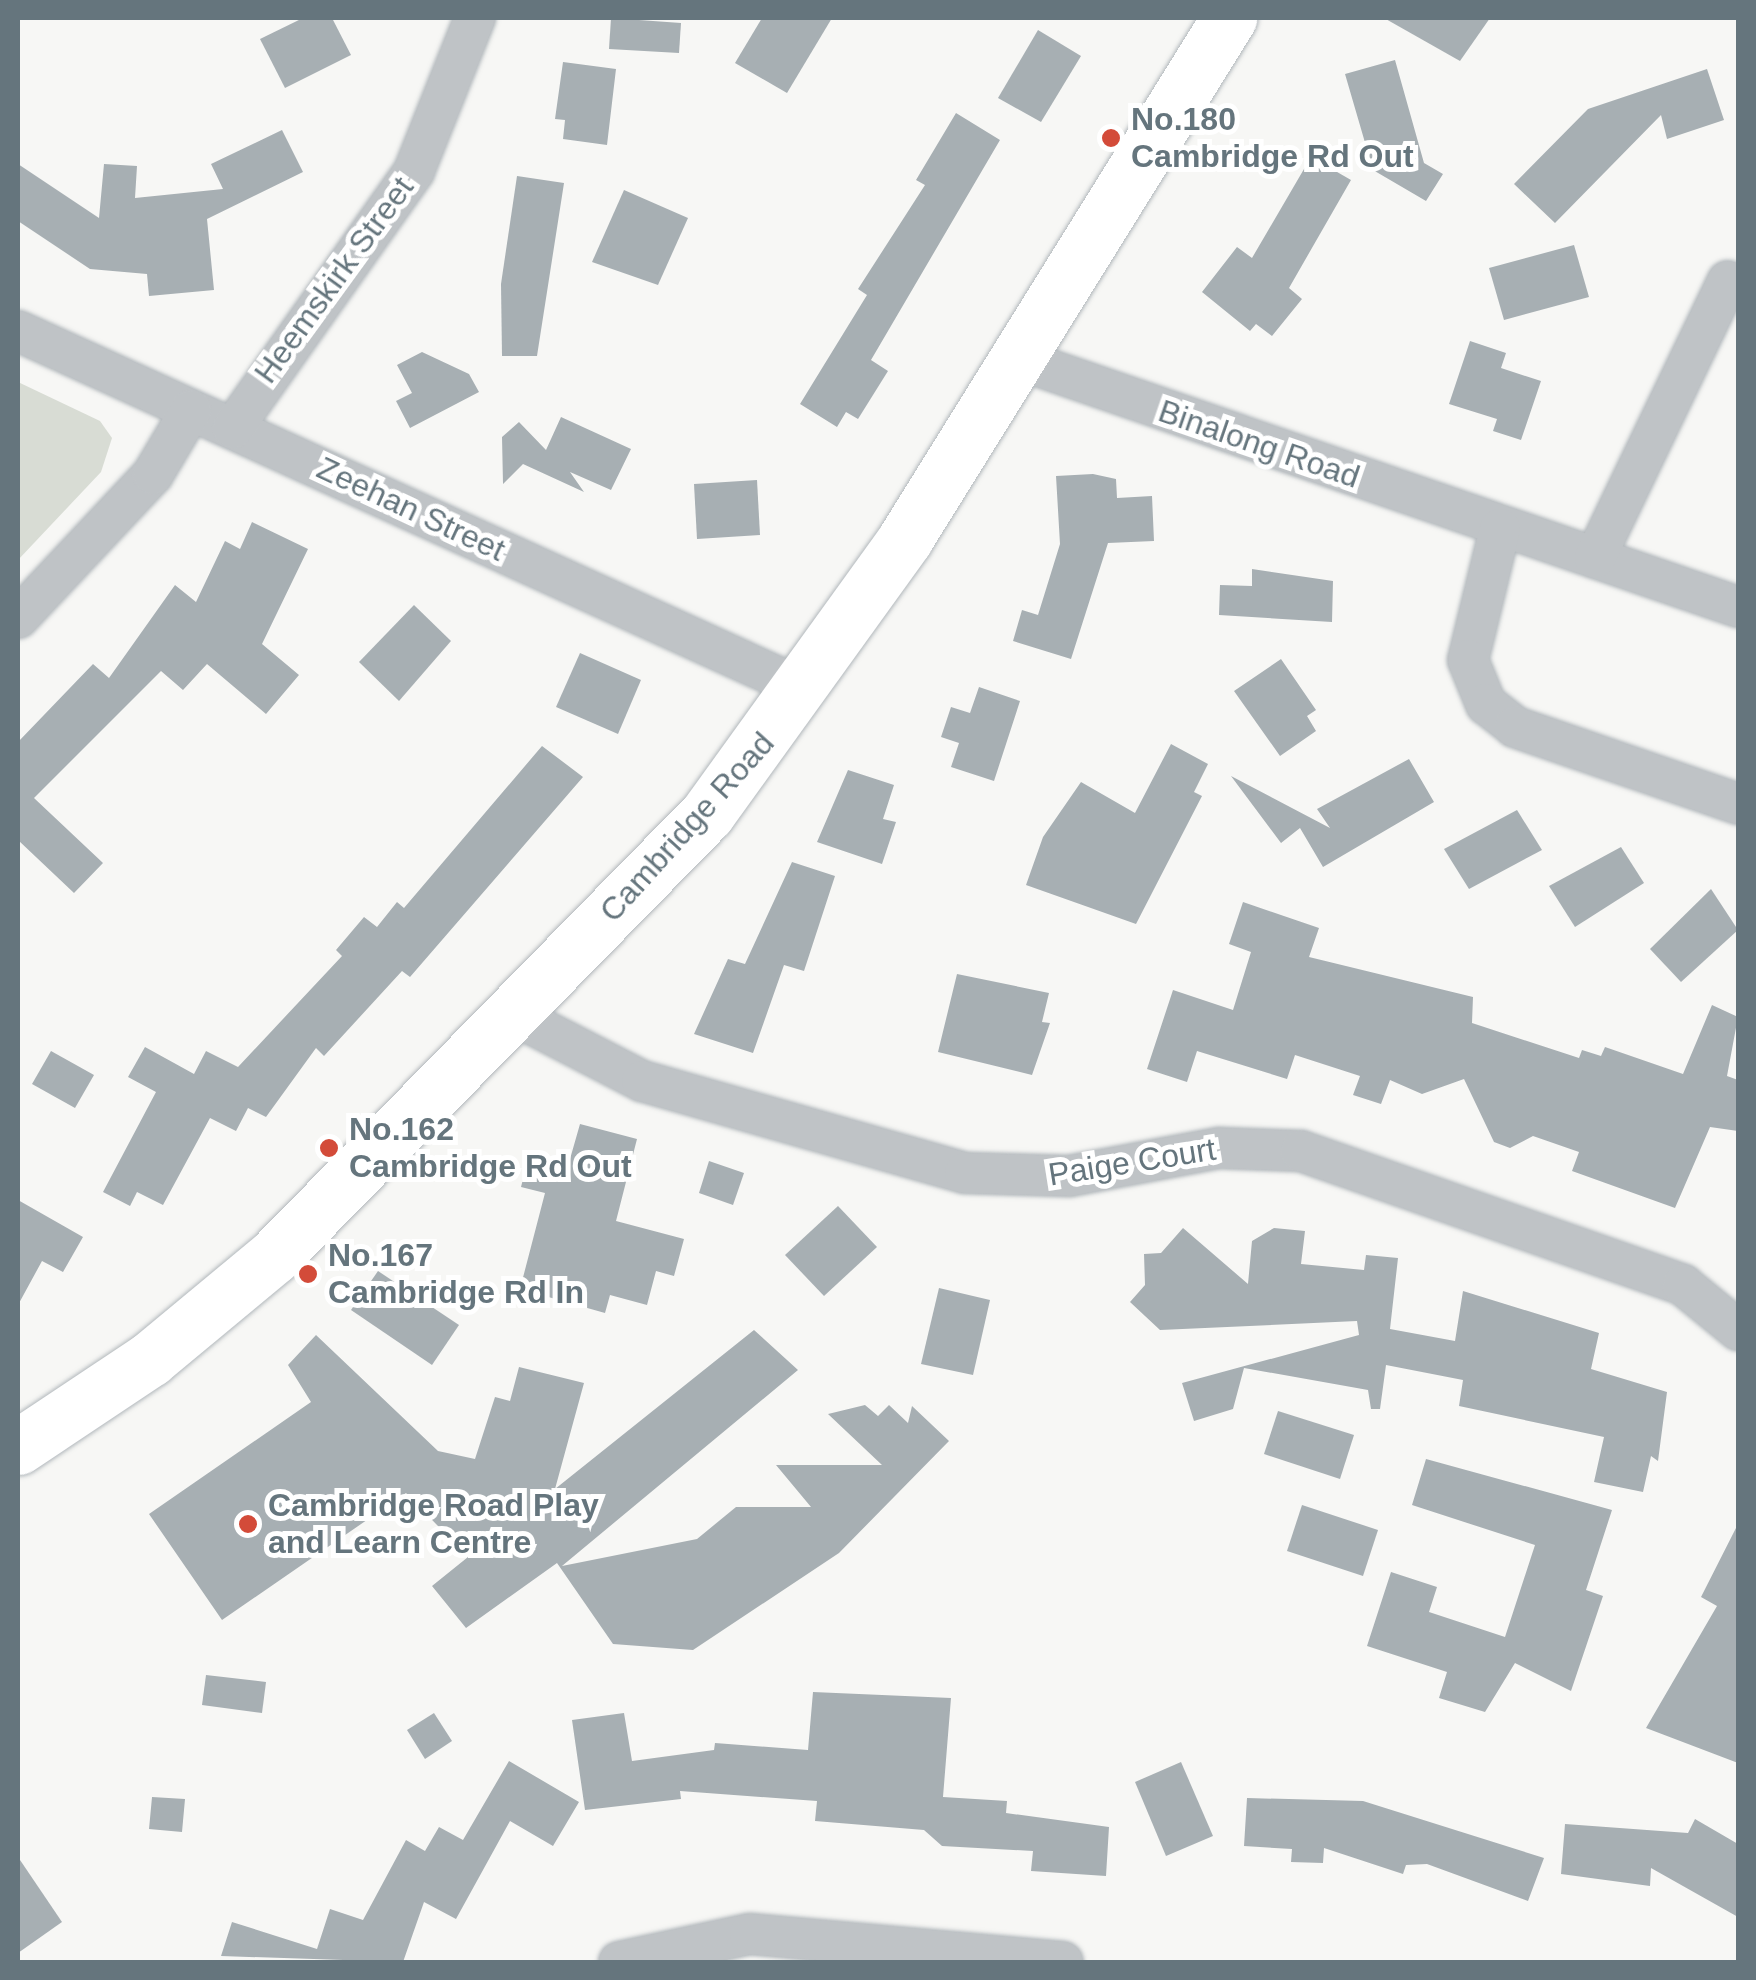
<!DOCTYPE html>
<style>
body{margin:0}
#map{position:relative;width:1756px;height:1980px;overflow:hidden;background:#f7f7f5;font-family:Helvetica,sans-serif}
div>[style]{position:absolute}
.green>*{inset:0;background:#d8dcd4}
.building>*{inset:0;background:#a7afb3}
.roads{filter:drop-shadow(0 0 2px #b1b7bb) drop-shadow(0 0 2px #b1b7bb)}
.minor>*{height:40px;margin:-20px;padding:0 20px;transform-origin:20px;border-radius:20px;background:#bfc3c6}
.secondary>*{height:55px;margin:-27.5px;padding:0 27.5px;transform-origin:27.5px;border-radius:27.5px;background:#fff}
.dots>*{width:28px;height:28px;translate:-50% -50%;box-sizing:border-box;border:5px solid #fff;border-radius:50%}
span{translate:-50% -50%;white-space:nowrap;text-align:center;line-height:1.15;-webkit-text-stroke:10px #fff;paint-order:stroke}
.poi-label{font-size:32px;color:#65757d;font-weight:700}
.left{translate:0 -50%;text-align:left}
.street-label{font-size:32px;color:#65757d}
.frame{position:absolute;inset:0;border:20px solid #65757d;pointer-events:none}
</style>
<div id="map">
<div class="green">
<i style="clip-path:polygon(18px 382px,100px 421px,112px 438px,101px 472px,18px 560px)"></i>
</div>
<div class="building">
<i style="clip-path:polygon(303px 18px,332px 18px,351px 55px,285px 88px,260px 39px)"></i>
<i style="clip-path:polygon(611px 18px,681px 23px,679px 53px,609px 49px)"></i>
<i style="clip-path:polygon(762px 18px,832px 18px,787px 93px,735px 63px)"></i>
<i style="clip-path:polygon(1384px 18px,1490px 18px,1460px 61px)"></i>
<i style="clip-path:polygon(1038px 30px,1081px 56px,1041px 122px,998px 98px)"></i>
<i style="clip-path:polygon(1395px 60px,1424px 163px,1443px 174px,1426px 201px,1373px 170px,1345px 74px)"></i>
<i style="clip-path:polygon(563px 62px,616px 69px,607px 145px,563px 139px,565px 120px,555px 119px)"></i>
<i style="clip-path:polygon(1707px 69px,1724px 120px,1667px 139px,1661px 115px,1555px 223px,1514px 184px,1588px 109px)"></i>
<i style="clip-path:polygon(956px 113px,1000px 140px,871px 360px,888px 371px,858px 419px,846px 412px,837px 427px,800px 404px,867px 295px,858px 289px,925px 185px,916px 180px)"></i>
<i style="clip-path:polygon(282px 130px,303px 172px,207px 219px,214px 290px,149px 296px,147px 274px,90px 269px,18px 221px,18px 164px,99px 218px,104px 164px,137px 166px,135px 198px,223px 189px,211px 164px)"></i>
<i style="clip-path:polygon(1311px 157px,1351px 180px,1289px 288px,1302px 299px,1272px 336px,1256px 324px,1250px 331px,1202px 292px,1237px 247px,1252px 258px)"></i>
<i style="clip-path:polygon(517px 176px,564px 183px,537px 356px,502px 356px,501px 284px)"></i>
<i style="clip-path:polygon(624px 190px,688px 218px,658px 285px,592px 262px)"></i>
<i style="clip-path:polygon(1574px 245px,1589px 297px,1504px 320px,1489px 268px)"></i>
<i style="clip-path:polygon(1470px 341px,1506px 353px,1501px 368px,1541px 381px,1521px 440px,1493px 431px,1497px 419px,1449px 404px)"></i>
<i style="clip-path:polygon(422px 352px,469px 374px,479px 392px,410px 428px,396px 401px,412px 393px,397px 365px)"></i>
<i style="clip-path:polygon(561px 417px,631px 449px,611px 490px,570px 472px,584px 492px,523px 464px,503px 484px,502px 437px,519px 422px,546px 450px)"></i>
<i style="clip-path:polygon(1093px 474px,1116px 479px,1117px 498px,1152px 496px,1154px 541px,1108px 543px,1071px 659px,1013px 641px,1022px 610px,1038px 615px,1060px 544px,1056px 476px)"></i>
<i style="clip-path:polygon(757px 480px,760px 535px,697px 539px,694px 484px)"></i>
<i style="clip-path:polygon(252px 522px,308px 549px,262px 644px,299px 675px,266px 714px,207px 664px,183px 690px,161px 671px,34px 798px,103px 863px,74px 893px,18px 840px,18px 742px,93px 664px,109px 678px,175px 585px,196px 602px,225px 541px,240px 549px)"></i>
<i style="clip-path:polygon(1252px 569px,1333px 581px,1332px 622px,1219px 615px,1220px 585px,1252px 586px)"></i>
<i style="clip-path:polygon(414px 605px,451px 641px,399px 701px,359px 662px)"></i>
<i style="clip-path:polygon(580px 653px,641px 680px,618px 734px,556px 707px)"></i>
<i style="clip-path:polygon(1281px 659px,1316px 710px,1307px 716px,1316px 731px,1280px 756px,1234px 691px)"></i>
<i style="clip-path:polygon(979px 687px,1020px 701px,994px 781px,951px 767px,959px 743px,941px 737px,951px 707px,970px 713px)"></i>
<i style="clip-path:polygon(1171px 744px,1208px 764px,1194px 792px,1202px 796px,1136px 924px,1026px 885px,1043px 837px,1081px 782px,1135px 813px)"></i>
<i style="clip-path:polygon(542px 746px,583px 777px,410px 977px,402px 971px,324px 1056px,316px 1048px,266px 1117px,248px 1108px,236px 1131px,210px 1118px,163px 1205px,137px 1192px,130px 1206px,103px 1192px,156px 1092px,128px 1077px,145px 1047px,194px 1074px,206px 1051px,238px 1067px,342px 956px,336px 950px,364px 917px,377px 927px,397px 902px,404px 908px)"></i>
<i style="clip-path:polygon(1409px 759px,1434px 802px,1323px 867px,1300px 828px,1281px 843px,1231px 776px,1330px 828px,1317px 809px)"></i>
<i style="clip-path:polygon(848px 770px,894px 785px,883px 819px,896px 822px,882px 864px,817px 842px)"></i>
<i style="clip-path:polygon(1517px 810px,1542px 850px,1469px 889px,1444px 849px)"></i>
<i style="clip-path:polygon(1621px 847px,1644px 883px,1575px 927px,1549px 886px)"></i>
<i style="clip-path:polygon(792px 862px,835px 876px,804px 971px,784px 965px,753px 1053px,694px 1034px,728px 959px,745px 964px)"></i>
<i style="clip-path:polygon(1711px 889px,1738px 930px,1681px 982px,1650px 949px)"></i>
<i style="clip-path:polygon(1243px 902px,1319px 928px,1309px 957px,1473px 997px,1472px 1023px,1579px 1058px,1582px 1050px,1601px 1056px,1605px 1047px,1683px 1074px,1712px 1005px,1738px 1017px,1727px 1076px,1738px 1080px,1738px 1131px,1710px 1127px,1675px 1208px,1572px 1171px,1579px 1152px,1533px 1136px,1510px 1148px,1494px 1142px,1464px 1079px,1422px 1094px,1390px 1080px,1381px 1104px,1353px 1095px,1360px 1076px,1295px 1055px,1287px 1079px,1197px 1051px,1187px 1082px,1147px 1069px,1173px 990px,1233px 1010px,1251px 952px,1229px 944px)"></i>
<i style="clip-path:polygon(957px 974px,1049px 993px,1042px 1022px,1050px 1023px,1032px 1075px,938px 1052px)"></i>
<i style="clip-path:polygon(51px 1051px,94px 1075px,75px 1108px,32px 1084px)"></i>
<i style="clip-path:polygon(580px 1124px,637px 1139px,616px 1221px,684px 1239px,674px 1276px,656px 1271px,647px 1305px,610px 1295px,605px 1313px,520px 1289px,545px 1193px,521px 1187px,529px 1155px,568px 1166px)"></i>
<i style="clip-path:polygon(709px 1161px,744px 1173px,733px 1205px,699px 1193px)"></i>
<i style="clip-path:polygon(18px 1200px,83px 1237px,63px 1272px,42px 1261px,18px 1305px)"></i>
<i style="clip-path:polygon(838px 1206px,877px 1247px,824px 1296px,785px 1255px)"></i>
<i style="clip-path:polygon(1183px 1228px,1248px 1284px,1252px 1241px,1274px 1228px,1305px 1231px,1301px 1264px,1364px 1270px,1366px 1255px,1398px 1258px,1390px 1329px,1455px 1341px,1463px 1291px,1599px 1333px,1591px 1369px,1667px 1392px,1658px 1461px,1651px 1456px,1643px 1492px,1594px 1482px,1604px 1437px,1459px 1406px,1463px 1380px,1386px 1365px,1380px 1409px,1371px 1409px,1368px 1390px,1244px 1368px,1233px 1409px,1194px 1421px,1182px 1383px,1359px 1335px,1357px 1321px,1160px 1330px,1130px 1302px,1145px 1285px,1144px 1254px,1161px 1253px)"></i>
<i style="clip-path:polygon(378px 1271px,459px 1325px,432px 1365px,351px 1310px)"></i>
<i style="clip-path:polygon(939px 1288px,990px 1300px,973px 1375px,921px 1364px)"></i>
<i style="clip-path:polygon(754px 1330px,798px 1370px,562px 1566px,697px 1539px,736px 1507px,811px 1507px,776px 1465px,882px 1465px,828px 1414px,865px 1405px,878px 1416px,889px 1405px,908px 1423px,912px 1406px,949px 1441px,839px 1553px,693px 1650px,613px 1644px,557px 1563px,466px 1628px,432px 1586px,468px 1557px,406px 1493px,222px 1620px,149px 1514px,311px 1402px,288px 1365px,316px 1335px,438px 1451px,475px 1459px,495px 1397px,510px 1401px,519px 1367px,584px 1383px,555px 1489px)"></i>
<i style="clip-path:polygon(1278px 1411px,1354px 1435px,1340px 1479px,1264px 1454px)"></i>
<i style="clip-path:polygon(1426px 1459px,1612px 1510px,1586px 1590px,1603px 1596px,1571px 1691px,1515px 1663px,1485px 1712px,1439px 1698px,1447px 1672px,1367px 1646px,1391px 1572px,1437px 1587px,1429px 1612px,1505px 1637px,1535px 1545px,1412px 1505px)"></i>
<i style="clip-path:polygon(1302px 1505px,1378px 1530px,1363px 1576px,1287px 1551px)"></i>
<i style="clip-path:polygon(1738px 1524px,1738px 1763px,1646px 1728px,1717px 1606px,1701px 1597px)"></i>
<i style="clip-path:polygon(206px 1675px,266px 1682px,262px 1713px,202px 1705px)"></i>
<i style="clip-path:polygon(813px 1692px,951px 1698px,943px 1797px,1007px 1801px,1006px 1813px,1109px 1827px,1106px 1876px,1031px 1871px,1033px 1851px,942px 1846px,924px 1830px,815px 1821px,817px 1801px,680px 1791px,681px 1799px,585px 1810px,572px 1720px,624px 1713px,632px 1761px,714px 1750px,715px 1743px,808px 1750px)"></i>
<i style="clip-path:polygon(434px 1713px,452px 1741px,425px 1759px,407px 1730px)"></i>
<i style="clip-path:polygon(509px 1761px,579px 1802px,553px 1846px,510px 1821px,456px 1919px,424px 1902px,403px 1962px,221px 1956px,232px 1922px,317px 1949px,330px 1909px,363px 1920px,406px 1840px,425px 1851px,439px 1827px,463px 1840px)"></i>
<i style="clip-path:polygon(1181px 1762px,1213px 1836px,1166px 1856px,1135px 1782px)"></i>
<i style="clip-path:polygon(152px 1797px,185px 1799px,182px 1832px,149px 1829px)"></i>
<i style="clip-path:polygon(1247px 1798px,1363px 1801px,1544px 1858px,1528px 1901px,1427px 1864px,1406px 1865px,1403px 1874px,1324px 1848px,1323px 1863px,1291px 1862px,1292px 1849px,1244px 1846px)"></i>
<i style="clip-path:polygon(1695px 1819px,1738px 1844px,1738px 1917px,1651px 1868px,1650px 1886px,1561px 1874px,1565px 1824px,1688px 1833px)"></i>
<i style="clip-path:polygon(18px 1857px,62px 1922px,18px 1953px)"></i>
</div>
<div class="roads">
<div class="minor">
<i style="left:18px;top:331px;width:864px;rotate:24.49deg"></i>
<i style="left:1018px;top:359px;width:762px;rotate:19.01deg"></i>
<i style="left:233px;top:428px;width:314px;rotate:-54.8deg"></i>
<i style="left:414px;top:171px;width:165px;rotate:-68.3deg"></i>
<i style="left:1500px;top:529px;width:135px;rotate:103.7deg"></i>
<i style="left:1468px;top:660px;width:48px;rotate:67.8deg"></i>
<i style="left:1486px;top:704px;width:37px;rotate:38deg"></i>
<i style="left:1515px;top:727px;width:236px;rotate:19deg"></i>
<i style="left:1595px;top:558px;width:307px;rotate:-64.4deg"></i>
<i style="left:18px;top:618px;width:197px;rotate:-46.8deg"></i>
<i style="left:153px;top:474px;width:74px;rotate:-59.3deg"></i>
<i style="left:514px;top:1015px;width:144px;rotate:27.3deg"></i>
<i style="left:642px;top:1081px;width:336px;rotate:15.9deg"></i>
<i style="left:965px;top:1173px;width:104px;rotate:1.7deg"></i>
<i style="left:1069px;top:1176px;width:153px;rotate:-10.6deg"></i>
<i style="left:1219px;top:1148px;width:82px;rotate:2.1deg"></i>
<i style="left:1301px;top:1151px;width:405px;rotate:19.3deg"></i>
<i style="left:1683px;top:1285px;width:71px;rotate:39.3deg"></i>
<i style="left:619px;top:1962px;width:134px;rotate:-12.1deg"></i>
<i style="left:750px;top:1934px;width:314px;rotate:5.1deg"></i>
</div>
<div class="secondary">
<i style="left:18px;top:1447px;width:159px;rotate:-33.7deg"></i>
<i style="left:150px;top:1359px;width:161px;rotate:-39.7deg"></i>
<i style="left:274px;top:1256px;width:619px;rotate:-45.59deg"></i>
<i style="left:707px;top:814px;width:339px;rotate:-54.2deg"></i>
<i style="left:905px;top:539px;width:614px;rotate:-58.12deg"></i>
</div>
</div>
<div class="dots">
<i style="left:1111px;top:138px;background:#d34b39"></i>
<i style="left:329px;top:1148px;background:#d34b39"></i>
<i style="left:308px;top:1274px;background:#d34b39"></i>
<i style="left:248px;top:1524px;background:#d34b39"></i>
</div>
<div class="poi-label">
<span class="left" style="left:1131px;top:138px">No.180<br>Cambridge Rd Out</span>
<span class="left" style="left:349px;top:1148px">No.162<br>Cambridge Rd Out</span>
<span class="left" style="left:328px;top:1274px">No.167<br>Cambridge Rd In</span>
<span class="left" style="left:268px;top:1524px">Cambridge Road Play<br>and Learn Centre</span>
</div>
<div class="street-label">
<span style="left:334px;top:280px;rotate:-54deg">Heemskirk Street</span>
<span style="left:1259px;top:444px;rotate:19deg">Binalong Road</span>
<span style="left:411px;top:509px;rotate:25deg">Zeehan Street</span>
<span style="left:687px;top:827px;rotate:-48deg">Cambridge Road</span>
<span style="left:1132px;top:1162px;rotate:-9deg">Paige Court</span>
</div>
<div class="frame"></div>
</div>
